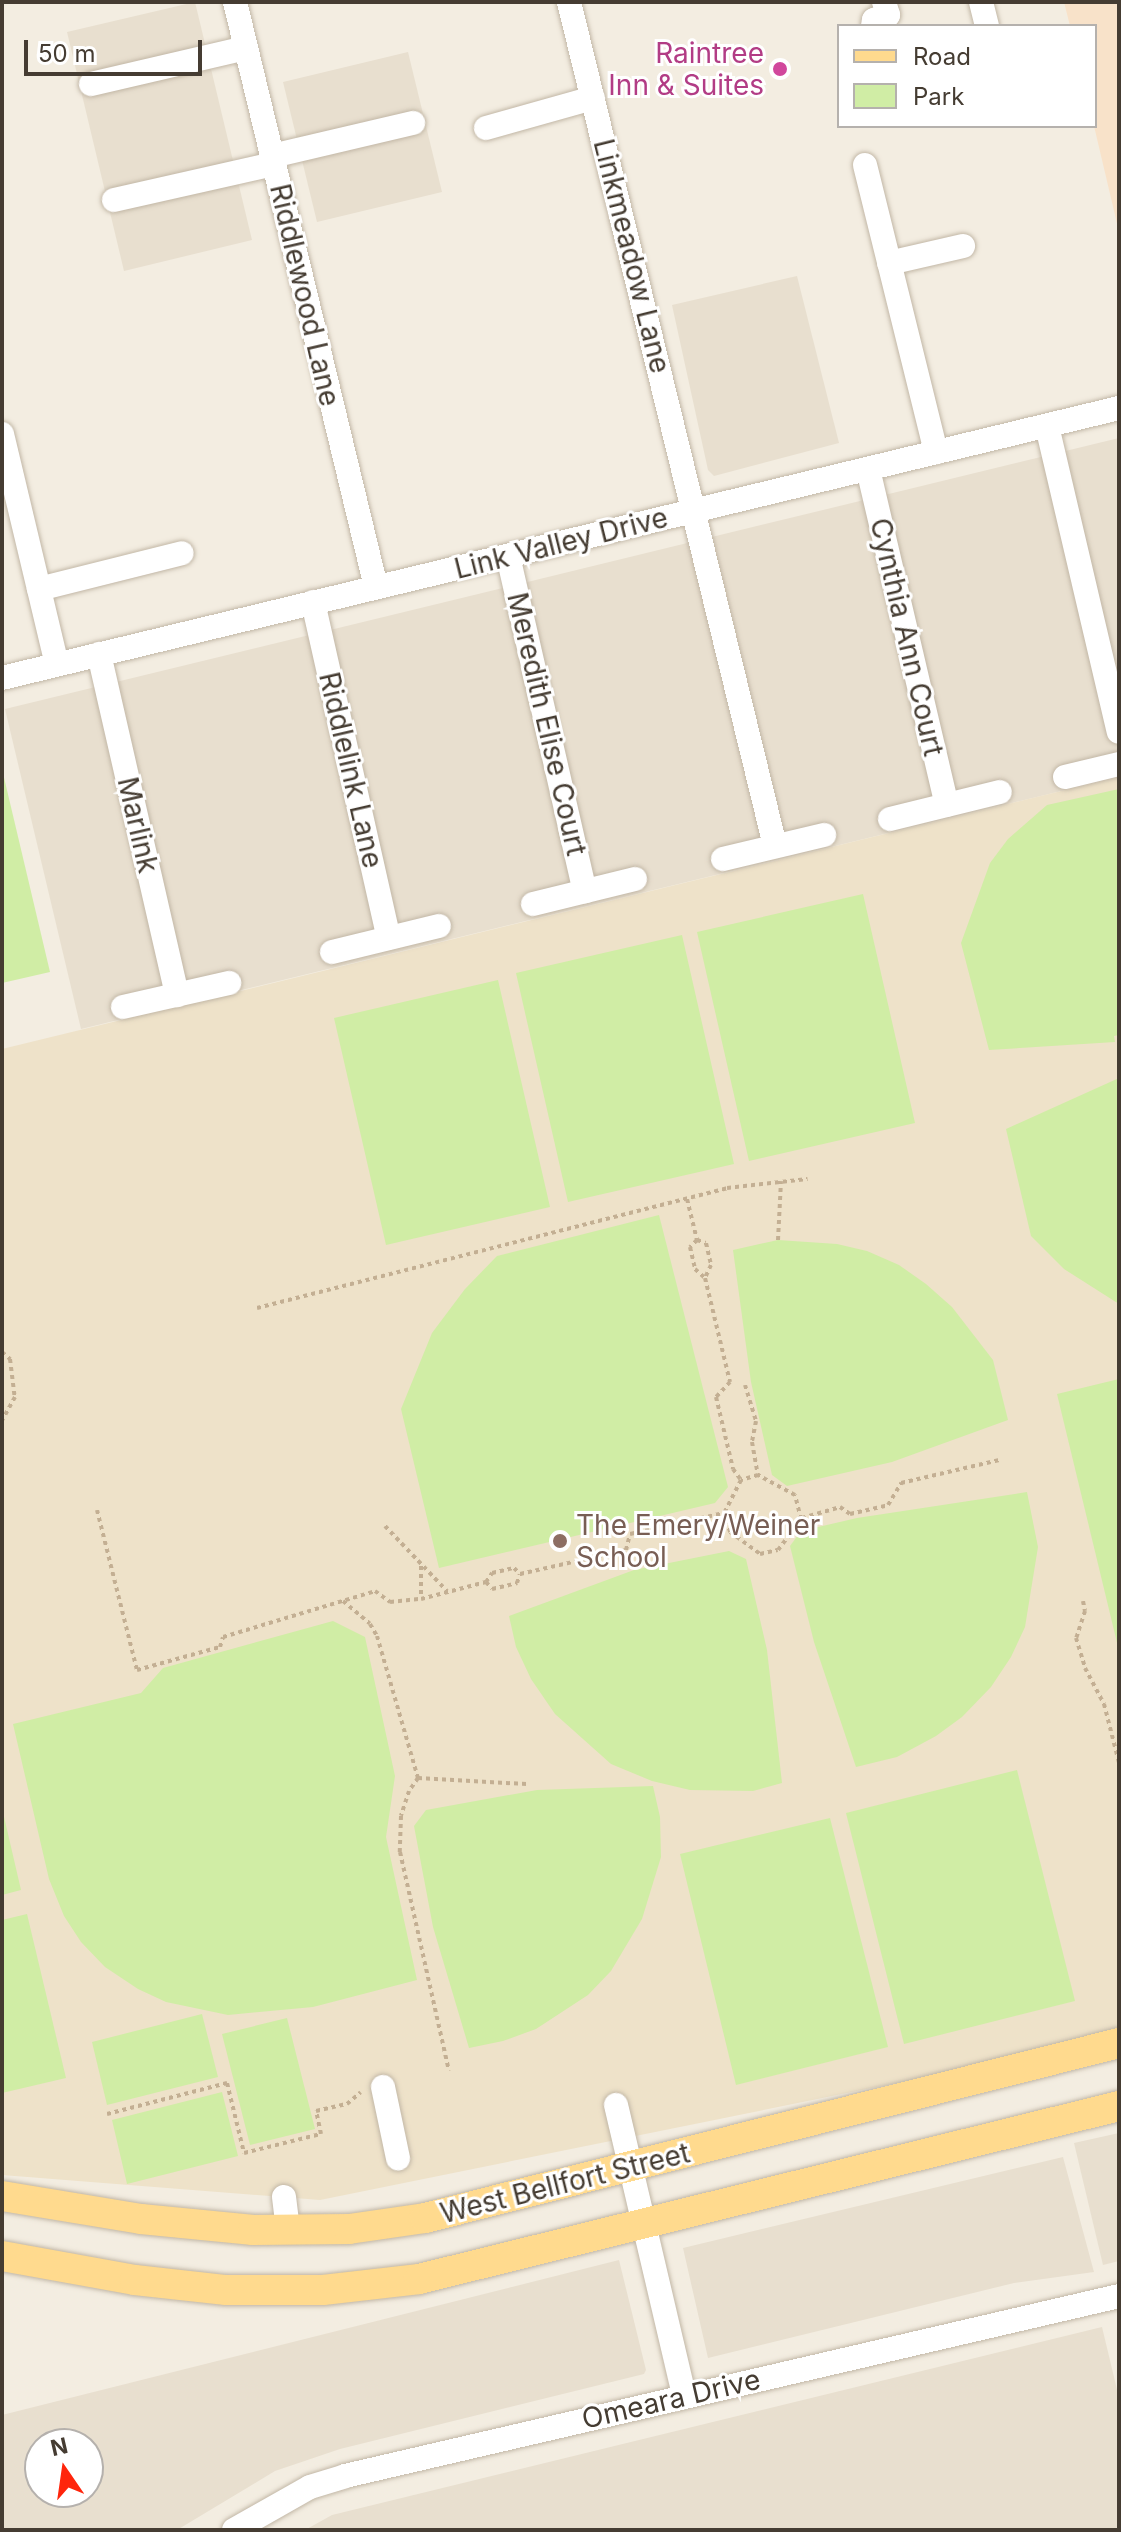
<!DOCTYPE html>
<style>
body{margin:0}
#map{position:relative;width:1121px;height:2532px;overflow:hidden;background:#f3ede1;font-family:Inter,sans-serif}
div>[style]{position:absolute}
.residential>*{inset:0;background:#e8dfcf}
.commercial>*{inset:0;background:#f8e2c9}
.education>*{inset:0;background:#eee2c9}
.green>*{inset:0;background:#d0eda5}
.path>*{height:4px;margin-top:-2px;transform-origin:0;background:repeating-linear-gradient(90deg,#c3af93 0 4px,transparent 0 8px)}
.roads{filter:drop-shadow(0 0 2px #c2b7a6) drop-shadow(0 0 2px #c2b7a6)}
.minor>*{height:24px;margin:-12px;padding:0 12px;transform-origin:12px;border-radius:12px;background:#fff}
.major>*{height:30px;margin:-15px;padding:0 15px;transform-origin:15px;border-radius:15px;background:#ffda8e}
.dots>*{width:22px;height:22px;translate:-50% -50%;box-sizing:border-box;border:4px solid #fff;border-radius:50%}
span{translate:-50% -50%;white-space:nowrap;text-align:center;line-height:1.15;-webkit-text-stroke:6px #fff;paint-order:stroke}
.hotel-label{font-size:28px;color:#b23c85}
.right{translate:-100% -50%;text-align:right}
.street-label{font-size:28px;color:#453c32}
.education-label{font-size:28px;color:#785e54}
.left{translate:0 -50%;text-align:left}
.frame{position:absolute;inset:0;border:4px solid #453c32;pointer-events:none}
.legend{position:absolute;left:837px;top:24px;width:260px;height:104px;box-sizing:border-box;background:#fff;border:2px solid #b5b1ad;margin:0;padding:10px 14px;list-style:none;font-size:24px;color:#453c32}
.legend li{display:flex;align-items:center;gap:16px;height:40px}
.legend b{width:40px;border:2px solid #b5b1ad}
.north{position:absolute;left:24px;top:2428px;width:80px;height:80px;box-sizing:border-box;background:#fff;border:2px solid #b5b1ad;border-radius:50%;rotate:347deg;font-size:22px;font-weight:700;line-height:32px;text-align:center;color:#453c32}
.north::after{content:'';display:block;margin:auto;width:28px;height:36px;background:#ff250c;clip-path:polygon(50% 0,100% 100%,50% 72%,0 100%)}
.scale{position:absolute;left:24px;top:40px;width:178px;height:36px;box-sizing:border-box;border:4px solid #453c32;border-top:0;padding-left:10px;font-size:24px;line-height:28px;white-space:nowrap;color:#453c32;-webkit-text-stroke:6px #fff;paint-order:stroke}
</style>
<div id="map">
<div class="residential">
<i style="clip-path:polygon(195px 2px,252px 240px,124px 271px,67px 32px)"></i>
<i style="clip-path:polygon(408px 52px,442px 192px,317px 222px,283px 82px)"></i>
<i style="clip-path:polygon(797px 276px,839px 443px,714px 476px,708px 470px,672px 305px)"></i>
<i style="clip-path:polygon(1119px 438px,1119px 777px,81px 1029px,5px 709px)"></i>
<i style="clip-path:polygon(1119px 2133px,1119px 2261px,1103px 2265px,1074px 2143px)"></i>
<i style="clip-path:polygon(1063px 2157px,1094px 2272px,1014px 2283px,708px 2358px,683px 2248px)"></i>
<i style="clip-path:polygon(evenodd,619px 2260px,646px 2370px,644px 2374px,340px 2449px,275px 2471px,177px 2530px,2px 2530px,2px 2415px,619px 2260px,88px 2444px,88px 2492px,40px 2492px,40px 2444px,88px 2444px)"></i>
<i style="clip-path:polygon(1102px 2327px,1119px 2398px,1119px 2530px,305px 2530px,332px 2515px)"></i>
</div>
<div class="commercial">
<i style="clip-path:polygon(1064px 2px,1119px 2px,1119px 232px,1094px 126px,1095px 26px,1070px 26px)"></i>
</div>
<div class="education">
<i style="clip-path:polygon(1119px 777px,1119px 2034px,1074px 2047px,320px 2200px,2px 2175px,2px 1049px)"></i>
</div>
<div class="green">
<i style="clip-path:polygon(2px 769px,50px 972px,2px 983px)"></i>
<i style="clip-path:polygon(1119px 789px,1119px 1035px,1114px 1036px,1115px 1042px,989px 1050px,961px 943px,990px 863px,1008px 839px,1047px 805px)"></i>
<i style="clip-path:polygon(863px 894px,915px 1123px,749px 1161px,697px 932px)"></i>
<i style="clip-path:polygon(682px 935px,734px 1164px,568px 1202px,516px 973px)"></i>
<i style="clip-path:polygon(498px 980px,550px 1207px,386px 1245px,334px 1018px)"></i>
<i style="clip-path:polygon(1119px 1078px,1119px 1304px,1064px 1269px,1031px 1236px,1006px 1129px)"></i>
<i style="clip-path:polygon(659px 1215px,728px 1487px,715px 1503px,439px 1568px,401px 1409px,432px 1333px,465px 1289px,497px 1256px)"></i>
<i style="clip-path:polygon(778px 1240px,837px 1244px,867px 1251px,899px 1265px,926px 1284px,952px 1307px,993px 1360px,1008px 1420px,892px 1462px,787px 1486px,772px 1475px,751px 1382px,733px 1250px)"></i>
<i style="clip-path:polygon(1119px 1379px,1119px 1651px,1057px 1394px)"></i>
<i style="clip-path:polygon(1027px 1492px,1038px 1547px,1025px 1627px,1011px 1657px,991px 1687px,962px 1717px,936px 1736px,897px 1757px,856px 1767px,814px 1642px,790px 1546px,801px 1531px,857px 1518px)"></i>
<i style="clip-path:polygon(729px 1551px,746px 1559px,767px 1650px,782px 1783px,753px 1791px,690px 1790px,652px 1781px,611px 1764px,555px 1714px,531px 1679px,516px 1647px,509px 1616px,634px 1570px)"></i>
<i style="clip-path:polygon(333px 1621px,365px 1637px,395px 1776px,386px 1837px,417px 1980px,313px 2007px,228px 2015px,166px 2002px,138px 1989px,105px 1967px,81px 1942px,64px 1916px,49px 1879px,13px 1724px,141px 1693px,163px 1668px)"></i>
<i style="clip-path:polygon(1017px 1770px,1075px 2001px,904px 2044px,846px 1813px)"></i>
<i style="clip-path:polygon(653px 1786px,660px 1817px,661px 1857px,642px 1919px,611px 1971px,588px 1995px,536px 2029px,503px 2041px,469px 2048px,433px 1927px,414px 1826px,426px 1810px,537px 1790px)"></i>
<i style="clip-path:polygon(2px 1808px,21px 1890px,2px 1895px)"></i>
<i style="clip-path:polygon(830px 1818px,888px 2047px,736px 2085px,680px 1854px)"></i>
<i style="clip-path:polygon(27px 1914px,66px 2078px,2px 2093px,2px 1920px)"></i>
<i style="clip-path:polygon(202px 2014px,218px 2077px,107px 2105px,92px 2042px)"></i>
<i style="clip-path:polygon(287px 2018px,315px 2129px,250px 2145px,222px 2034px)"></i>
<i style="clip-path:polygon(222px 2092px,238px 2156px,127px 2184px,112px 2120px)"></i>
</div>
<div class="path">
<i style="left:687px;top:1199px;width:42px;rotate:76.3deg"></i>
<i style="left:697px;top:1240px;width:10px;rotate:135deg"></i>
<i style="left:690px;top:1247px;width:23px;rotate:77deg"></i>
<i style="left:695px;top:1269px;width:13px;rotate:42deg"></i>
<i style="left:705px;top:1278px;width:107px;rotate:76.5deg"></i>
<i style="left:730px;top:1382px;width:21px;rotate:133deg"></i>
<i style="left:716px;top:1397px;width:74px;rotate:76.7deg"></i>
<i style="left:733px;top:1469px;width:14px;rotate:54deg"></i>
<i style="left:741px;top:1480px;width:37px;rotate:117deg"></i>
<i style="left:724px;top:1513px;width:20px;rotate:72deg"></i>
<i style="left:730px;top:1532px;width:37px;rotate:36deg"></i>
<i style="left:760px;top:1554px;width:18px;rotate:-13deg"></i>
<i style="left:778px;top:1550px;width:39px;rotate:-53deg"></i>
<i style="left:801px;top:1519px;width:25px;rotate:-104deg"></i>
<i style="left:795px;top:1495px;width:42px;rotate:-151.6deg"></i>
<i style="left:758px;top:1475px;width:18px;rotate:164deg"></i>
<i style="left:697px;top:1240px;width:9px;rotate:18deg"></i>
<i style="left:706px;top:1243px;width:23px;rotate:77deg"></i>
<i style="left:711px;top:1265px;width:14px;rotate:115deg"></i>
<i style="left:778px;top:1240px;width:59px;rotate:-87.1deg"></i>
<i style="left:257px;top:1308px;width:485px;rotate:-14.3deg"></i>
<i style="left:727px;top:1188px;width:81px;rotate:-6.4deg"></i>
<i style="left:2px;top:1352px;width:11px;rotate:41deg"></i>
<i style="left:10px;top:1359px;width:38px;rotate:83deg"></i>
<i style="left:15px;top:1397px;width:26px;rotate:119deg"></i>
<i style="left:745px;top:1385px;width:38px;rotate:73deg"></i>
<i style="left:756px;top:1421px;width:21px;rotate:101deg"></i>
<i style="left:752px;top:1442px;width:34px;rotate:80deg"></i>
<i style="left:97px;top:1510px;width:165px;rotate:76deg"></i>
<i style="left:137px;top:1670px;width:86px;rotate:-15.5deg"></i>
<i style="left:220px;top:1647px;width:10px;rotate:-73deg"></i>
<i style="left:223px;top:1637px;width:159px;rotate:-16.8deg"></i>
<i style="left:375px;top:1591px;width:19px;rotate:36deg"></i>
<i style="left:390px;top:1602px;width:31px;rotate:-6deg"></i>
<i style="left:421px;top:1599px;width:67px;rotate:-14.7deg"></i>
<i style="left:486px;top:1582px;width:11px;rotate:-56deg"></i>
<i style="left:492px;top:1573px;width:23px;rotate:-13deg"></i>
<i style="left:514px;top:1568px;width:8px;rotate:45deg"></i>
<i style="left:520px;top:1574px;width:109px;rotate:-12.8deg"></i>
<i style="left:626px;top:1550px;width:16px;rotate:-76deg"></i>
<i style="left:630px;top:1534px;width:96px;rotate:-12.6deg"></i>
<i style="left:802px;top:1518px;width:40px;rotate:-16deg"></i>
<i style="left:840px;top:1507px;width:12px;rotate:35deg"></i>
<i style="left:850px;top:1514px;width:39px;rotate:-13deg"></i>
<i style="left:888px;top:1505px;width:26px;rotate:-59deg"></i>
<i style="left:901px;top:1483px;width:101px;rotate:-13.2deg"></i>
<i style="left:385px;top:1526px;width:90px;rotate:46.4deg"></i>
<i style="left:421px;top:1566px;width:32px;rotate:90deg"></i>
<i style="left:486px;top:1582px;width:9px;rotate:49deg"></i>
<i style="left:492px;top:1589px;width:26px;rotate:-13deg"></i>
<i style="left:517px;top:1583px;width:9px;rotate:-72deg"></i>
<i style="left:343px;top:1601px;width:35px;rotate:40deg"></i>
<i style="left:370px;top:1624px;width:14px;rotate:60deg"></i>
<i style="left:377px;top:1636px;width:148px;rotate:73.9deg"></i>
<i style="left:418px;top:1778px;width:109px;rotate:3.2deg"></i>
<i style="left:1083px;top:1601px;width:10px;rotate:79deg"></i>
<i style="left:1085px;top:1611px;width:28px;rotate:108deg"></i>
<i style="left:1076px;top:1638px;width:31px;rotate:73deg"></i>
<i style="left:1085px;top:1668px;width:41px;rotate:62.2deg"></i>
<i style="left:1104px;top:1704px;width:61px;rotate:75.7deg"></i>
<i style="left:418px;top:1778px;width:16px;rotate:125deg"></i>
<i style="left:409px;top:1791px;width:26px;rotate:108deg"></i>
<i style="left:401px;top:1816px;width:36px;rotate:92deg"></i>
<i style="left:400px;top:1852px;width:224px;rotate:77.4deg"></i>
<i style="left:107px;top:2114px;width:124px;rotate:-14.5deg"></i>
<i style="left:227px;top:2083px;width:72px;rotate:76.3deg"></i>
<i style="left:244px;top:2153px;width:79px;rotate:-13.9deg"></i>
<i style="left:321px;top:2134px;width:24px;rotate:-102deg"></i>
<i style="left:316px;top:2111px;width:32px;rotate:-13deg"></i>
<i style="left:347px;top:2104px;width:18px;rotate:-41deg"></i>
</div>
<div class="roads">
<div class="minor">
<i style="left:235px;top:2px;width:602px;rotate:76.45deg"></i>
<i style="left:569px;top:2px;width:869px;rotate:76.28deg"></i>
<i style="left:981px;top:2px;width:25px;rotate:76deg"></i>
<i style="left:873px;top:26px;width:6px;rotate:-81deg"></i>
<i style="left:874px;top:20px;width:15px;rotate:-20deg"></i>
<i style="left:888px;top:15px;width:14px;rotate:-107deg"></i>
<i style="left:91px;top:84px;width:159px;rotate:-13.1deg"></i>
<i style="left:486px;top:128px;width:111px;rotate:-15.7deg"></i>
<i style="left:272px;top:156px;width:145px;rotate:-13.2deg"></i>
<i style="left:865px;top:165px;width:296px;rotate:76.1deg"></i>
<i style="left:114px;top:200px;width:164px;rotate:-12.7deg"></i>
<i style="left:889px;top:263px;width:76px;rotate:-12.9deg"></i>
<i style="left:1047px;top:426px;width:314px;rotate:76.8deg"></i>
<i style="left:2px;top:434px;width:236px;rotate:76.6deg"></i>
<i style="left:868px;top:469px;width:345px;rotate:76.8deg"></i>
<i style="left:508px;top:556px;width:344px;rotate:77.1deg"></i>
<i style="left:39px;top:589px;width:147px;rotate:-14.1deg"></i>
<i style="left:313px;top:602px;width:344px;rotate:77.3deg"></i>
<i style="left:99px;top:654px;width:350px;rotate:77.1deg"></i>
<i style="left:2px;top:678px;width:1149px;rotate:-13.59deg"></i>
<i style="left:1065px;top:777px;width:56px;rotate:-13.5deg"></i>
<i style="left:890px;top:819px;width:113px;rotate:-13.8deg"></i>
<i style="left:723px;top:859px;width:104px;rotate:-13.4deg"></i>
<i style="left:533px;top:904px;width:105px;rotate:-13.8deg"></i>
<i style="left:332px;top:952px;width:110px;rotate:-13.7deg"></i>
<i style="left:123px;top:1007px;width:109px;rotate:-12.8deg"></i>
<i style="left:383px;top:2087px;width:73px;rotate:78.1deg"></i>
<i style="left:616px;top:2105px;width:299px;rotate:76.8deg"></i>
<i style="left:284px;top:2197px;width:32px;rotate:83deg"></i>
<i style="left:234px;top:2530px;width:87px;rotate:-29.5deg"></i>
<i style="left:310px;top:2487px;width:37px;rotate:-17deg"></i>
<i style="left:345px;top:2476px;width:795px;rotate:-13.09deg"></i>
</div>
<div class="major">
<i style="left:2px;top:2196px;width:141px;rotate:9.4deg"></i>
<i style="left:141px;top:2219px;width:113px;rotate:5.6deg"></i>
<i style="left:253px;top:2230px;width:96px;rotate:-0.6deg"></i>
<i style="left:349px;top:2229px;width:77px;rotate:-8.2deg"></i>
<i style="left:425px;top:2218px;width:716px;rotate:-14.15deg"></i>
<i style="left:2px;top:2256px;width:135px;rotate:10.2deg"></i>
<i style="left:135px;top:2280px;width:92px;rotate:6.3deg"></i>
<i style="left:226px;top:2290px;width:97px"></i>
<i style="left:323px;top:2290px;width:97px;rotate:-6.5deg"></i>
<i style="left:419px;top:2279px;width:721px;rotate:-13.88deg"></i>
</div>
</div>
<div class="dots">
<i style="left:780px;top:69px;background:#d1479c"></i>
<i style="left:560px;top:1541px;background:#8d6e63"></i>
</div>
<div class="hotel-label">
<span class="right" style="left:764px;top:69px">Raintree<br>Inn &amp; Suites</span>
</div>
<div class="street-label">
<span style="left:632px;top:256px;rotate:76deg">Linkmeadow Lane</span>
<span style="left:305px;top:295px;rotate:77deg">Riddlewood Lane</span>
<span style="left:561px;top:543px;rotate:-14deg">Link Valley Drive</span>
<span style="left:907px;top:637px;rotate:77deg">Cynthia Ann Court</span>
<span style="left:547px;top:724px;rotate:77deg">Meredith Elise Court</span>
<span style="left:351px;top:770px;rotate:77deg">Riddlelink Lane</span>
<span style="left:138px;top:825px;rotate:77deg">Marlink</span>
<span style="left:565px;top:2183px;rotate:-14deg">West Bellfort Street</span>
<span style="left:671px;top:2399px;rotate:-13deg">Omeara Drive</span>
</div>
<div class="education-label">
<span class="left" style="left:576px;top:1541px">The Emery/Weiner<br>School</span>
</div>
<div class="frame"></div>
<ul class="legend">
<li><b style="height:10px;background:#ffda8e"></b>Road</li>
<li><b style="height:22px;background:#d0eda5"></b>Park</li>
</ul>
<div class="north">N</div>
<div class="scale">50 m</div>
</div>
